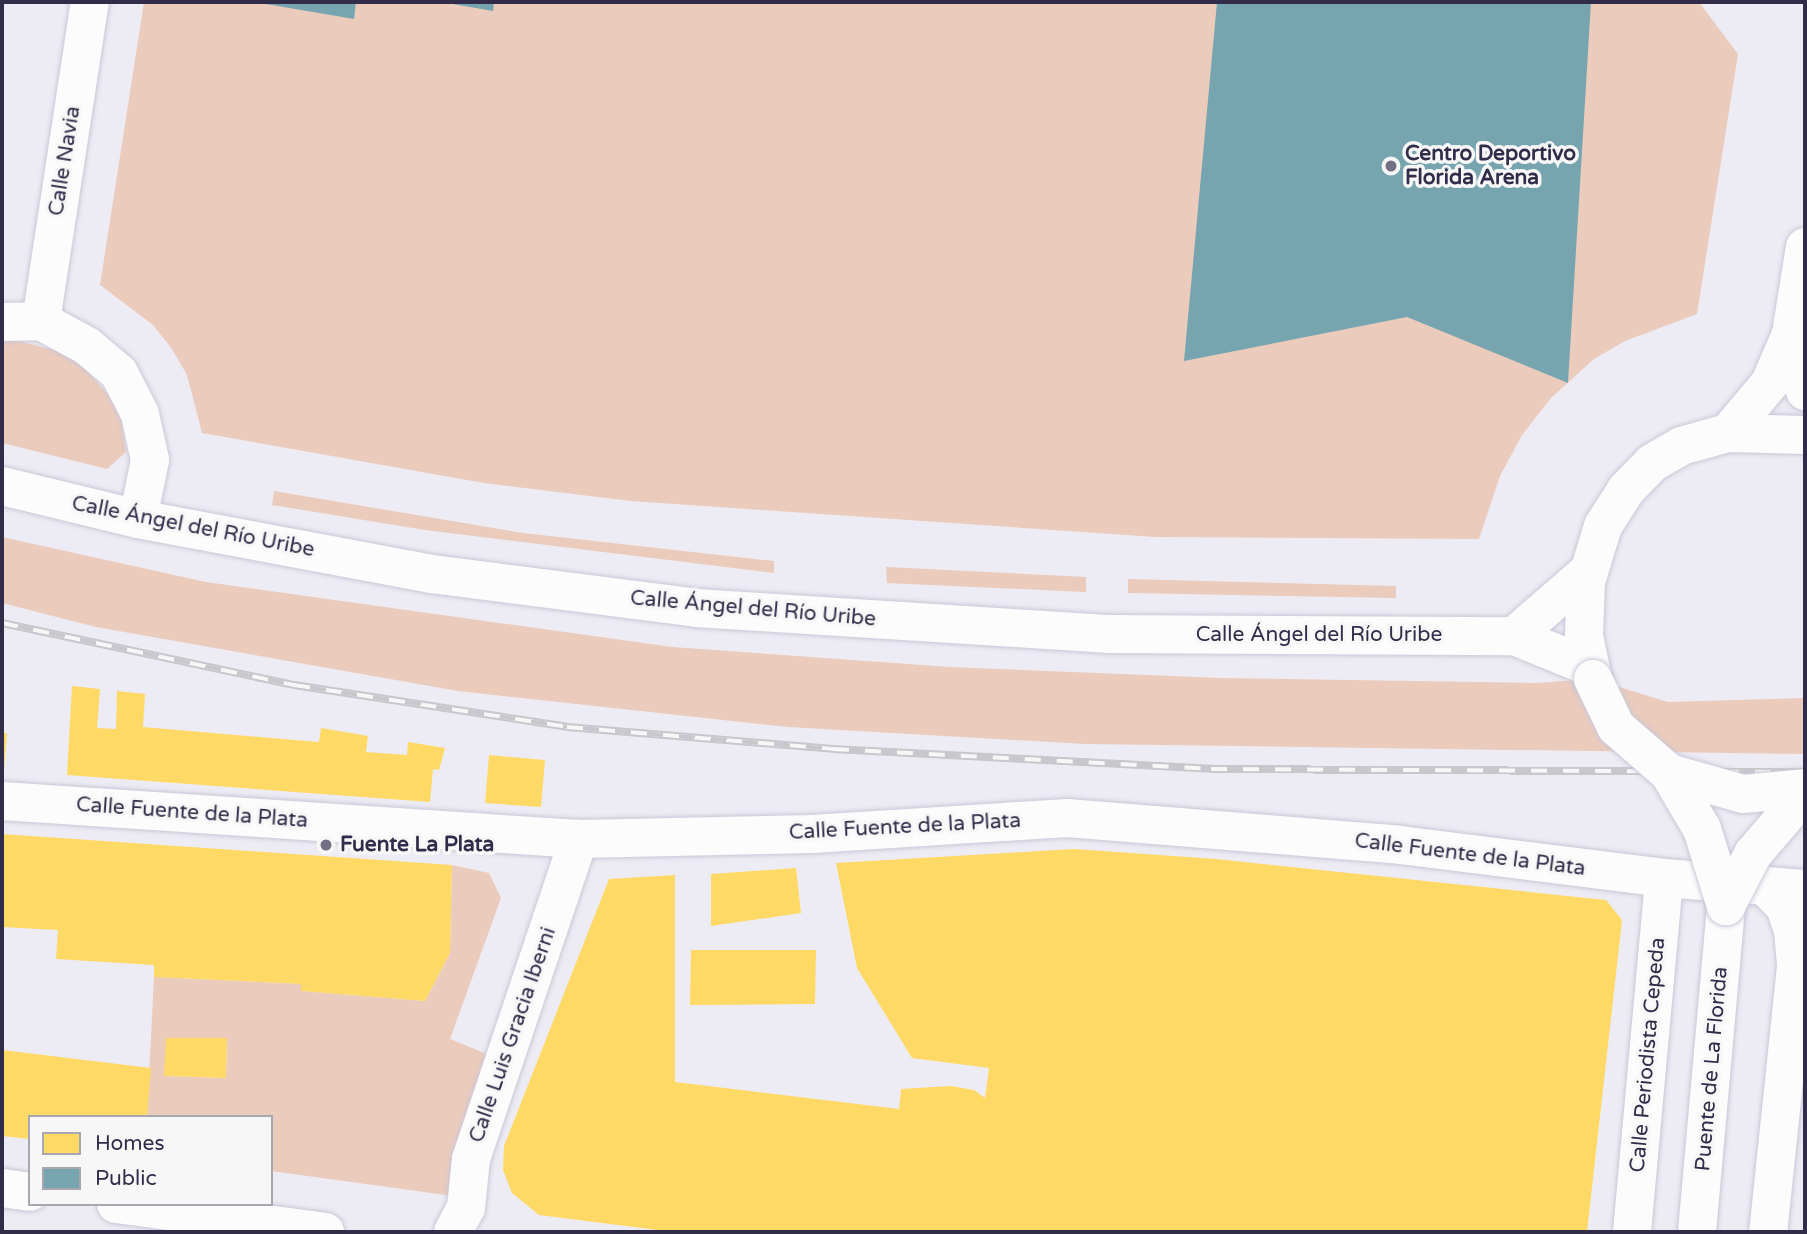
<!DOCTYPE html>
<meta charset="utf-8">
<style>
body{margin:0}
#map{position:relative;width:1807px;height:1234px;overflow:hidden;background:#edecf4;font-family:"Varela Round",sans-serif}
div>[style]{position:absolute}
.green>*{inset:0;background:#ebcbbc}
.homes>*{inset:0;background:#ffd966}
.public>*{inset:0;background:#76a5af}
.roads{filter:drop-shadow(0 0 2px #cac7d8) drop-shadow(0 0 2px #cac7d8)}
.street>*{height:38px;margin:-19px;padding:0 19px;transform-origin:19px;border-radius:19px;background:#fcfcfd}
.secondary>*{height:38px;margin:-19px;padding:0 19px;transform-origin:19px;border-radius:19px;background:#fcfcfd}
.rail>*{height:8px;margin-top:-4px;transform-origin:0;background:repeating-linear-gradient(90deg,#f7f7f7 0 16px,#c8c7cc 0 32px);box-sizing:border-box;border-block:2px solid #c8c7cc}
.bridges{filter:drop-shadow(0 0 2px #cac7d8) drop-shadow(0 0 2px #cac7d8)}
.street-bridge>*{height:38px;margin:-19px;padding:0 19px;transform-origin:19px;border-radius:19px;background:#fcfcfd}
.dots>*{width:19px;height:19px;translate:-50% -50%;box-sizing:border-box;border:4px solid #f7f7f7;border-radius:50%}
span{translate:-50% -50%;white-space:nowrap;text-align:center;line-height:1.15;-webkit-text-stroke:7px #f7f7f7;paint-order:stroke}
.poi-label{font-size:21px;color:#312c49;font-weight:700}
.left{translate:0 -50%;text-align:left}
.street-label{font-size:21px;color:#312c49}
.frame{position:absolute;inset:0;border:4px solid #312c49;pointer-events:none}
.legend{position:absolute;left:28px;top:1115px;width:245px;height:91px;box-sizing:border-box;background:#f7f7f7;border:2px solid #a8a6b1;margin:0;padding:9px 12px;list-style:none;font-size:21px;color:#312c49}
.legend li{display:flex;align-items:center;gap:14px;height:35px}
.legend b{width:35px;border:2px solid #a8a6b1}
</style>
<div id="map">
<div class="green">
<i style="clip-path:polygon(144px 2px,1699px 2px,1738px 54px,1697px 314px,1625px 341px,1594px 359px,1551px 398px,1522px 435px,1500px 476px,1479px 539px,1155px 537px,631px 501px,484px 483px,202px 433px,187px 375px,172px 349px,153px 325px,100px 285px)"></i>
<i style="clip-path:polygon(15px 340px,73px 355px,111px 398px,121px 420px,126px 452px,107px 469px,2px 443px,2px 342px)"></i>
<i style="clip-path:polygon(274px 491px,523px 533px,774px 561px,774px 573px,425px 530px,272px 505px)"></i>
<i style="clip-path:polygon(2px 537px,206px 582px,672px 647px,950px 667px,1221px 678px,1537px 683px,1593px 679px,1668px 702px,1805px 698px,1805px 754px,1085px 744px,788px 727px,458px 691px,96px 627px,2px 603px)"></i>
<i style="clip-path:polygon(886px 567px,1086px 577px,1086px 592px,887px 583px)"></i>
<i style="clip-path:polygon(1128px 579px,1396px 586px,1396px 598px,1128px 593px)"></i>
<i style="clip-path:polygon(evenodd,452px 865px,489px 873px,501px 898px,450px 1039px,492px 1056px,453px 1196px,271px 1171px,271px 1117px,147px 1117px,154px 977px,301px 984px,301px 991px,425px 1001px,450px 953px,452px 865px,166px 1038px,227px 1039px,226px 1078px,165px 1076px,166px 1038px)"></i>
</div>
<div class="homes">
<i style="clip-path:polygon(72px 686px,100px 689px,97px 728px,116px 729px,117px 691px,145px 694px,143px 727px,319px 742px,321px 728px,368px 736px,366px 752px,407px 755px,408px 742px,445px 748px,439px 770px,433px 769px,430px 802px,67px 775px)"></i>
<i style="clip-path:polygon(2px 733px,7px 733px,4px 770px,2px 770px)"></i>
<i style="clip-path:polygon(489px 755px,545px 760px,541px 807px,485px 803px)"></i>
<i style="clip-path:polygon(2px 834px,452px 865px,450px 953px,425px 1001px,301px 991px,301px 984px,154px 977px,154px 965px,56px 959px,58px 930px,2px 927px)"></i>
<i style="clip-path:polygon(1074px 849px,1216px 859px,1606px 900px,1622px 920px,1587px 1232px,673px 1232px,539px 1215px,512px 1193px,503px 1170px,504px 1146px,609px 879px,675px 875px,675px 1082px,899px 1109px,901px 1089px,951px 1086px,974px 1090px,985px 1098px,989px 1068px,912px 1058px,857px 968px,836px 863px)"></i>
<i style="clip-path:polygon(796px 868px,801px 913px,711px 926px,711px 874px)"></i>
<i style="clip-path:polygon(691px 950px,816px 950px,815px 1004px,690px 1005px)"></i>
<i style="clip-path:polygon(166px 1038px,227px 1038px,226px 1078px,164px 1076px)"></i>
<i style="clip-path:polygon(2px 1050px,151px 1068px,147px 1117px,30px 1117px,30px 1139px,2px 1136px)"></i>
</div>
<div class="public">
<i style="clip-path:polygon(254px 2px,356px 2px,354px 19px)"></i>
<i style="clip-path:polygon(441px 2px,494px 2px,493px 11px)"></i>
<i style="clip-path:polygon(1217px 2px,1591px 2px,1568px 383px,1407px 317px,1184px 361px)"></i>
</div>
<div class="roads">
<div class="street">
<i style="left:41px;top:321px;width:323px;rotate:-81.3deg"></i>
<i style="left:2px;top:322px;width:39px;rotate:-1deg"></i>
<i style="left:41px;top:321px;width:52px;rotate:28.5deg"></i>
<i style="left:87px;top:346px;width:42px;rotate:40.2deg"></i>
<i style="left:119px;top:373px;width:46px;rotate:62.9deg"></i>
<i style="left:140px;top:414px;width:47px;rotate:77.7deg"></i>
<i style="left:150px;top:460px;width:60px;rotate:101.5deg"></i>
<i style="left:1791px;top:334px;width:59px;rotate:76.2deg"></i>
<i style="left:1728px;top:433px;width:65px;rotate:-50deg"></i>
<i style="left:1770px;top:383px;width:53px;rotate:-66.8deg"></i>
<i style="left:1791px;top:334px;width:88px;rotate:-80.9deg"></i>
<i style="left:2px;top:486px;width:140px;rotate:13.6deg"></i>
<i style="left:138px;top:519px;width:299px;rotate:10.6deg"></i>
<i style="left:432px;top:574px;width:266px;rotate:7.3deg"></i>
<i style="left:696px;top:608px;width:412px;rotate:3.6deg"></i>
<i style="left:1107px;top:634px;width:407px;rotate:0.3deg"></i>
<i style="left:1514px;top:636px;width:82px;rotate:22.2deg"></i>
<i style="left:1514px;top:636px;width:99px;rotate:-40.9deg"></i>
<i style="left:1593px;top:679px;width:44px;rotate:-101.8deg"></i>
<i style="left:1584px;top:636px;width:54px;rotate:-87.9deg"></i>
<i style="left:1586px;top:582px;width:59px;rotate:-73.1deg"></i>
<i style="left:1603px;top:526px;width:43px;rotate:-57.4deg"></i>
<i style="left:1626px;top:490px;width:37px;rotate:-46deg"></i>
<i style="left:1652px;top:463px;width:34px;rotate:-30deg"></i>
<i style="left:1681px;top:446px;width:49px;rotate:-15.5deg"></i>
<i style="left:1728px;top:433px;width:77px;rotate:1.5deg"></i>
<i style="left:1764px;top:885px;width:30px;rotate:46deg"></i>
<i style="left:1785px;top:907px;width:24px;rotate:71deg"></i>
<i style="left:1793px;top:930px;width:37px;rotate:85deg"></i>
<i style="left:1796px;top:967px;width:266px;rotate:96deg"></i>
<i style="left:2px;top:1188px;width:28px;rotate:8deg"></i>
<i style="left:116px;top:1204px;width:211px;rotate:7.6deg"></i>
<i style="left:453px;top:1232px;width:27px;rotate:-62deg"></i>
<i style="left:466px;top:1208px;width:49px;rotate:-84.2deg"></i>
<i style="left:471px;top:1159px;width:338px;rotate:-71.4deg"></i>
<i style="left:1632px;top:1232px;width:355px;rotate:-84.8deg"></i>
<i style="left:1697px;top:1232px;width:327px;rotate:-84.9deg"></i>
</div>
<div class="secondary">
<i style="left:2px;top:801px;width:578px;rotate:3.77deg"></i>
<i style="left:579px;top:839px;width:233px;rotate:-1.2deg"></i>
<i style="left:812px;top:834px;width:256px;rotate:-3.6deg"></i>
<i style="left:1067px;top:818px;width:334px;rotate:4.6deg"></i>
<i style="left:1400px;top:845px;width:266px;rotate:7.1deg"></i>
<i style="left:1664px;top:878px;width:141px;rotate:4.5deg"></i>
</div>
</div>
<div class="rail">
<i style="left:2px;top:623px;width:299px;rotate:12deg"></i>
<i style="left:294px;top:685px;width:276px;rotate:8.7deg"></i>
<i style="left:567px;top:727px;width:267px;rotate:4.7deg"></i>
<i style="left:833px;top:749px;width:379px;rotate:3deg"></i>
<i style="left:1211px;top:769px;width:594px;rotate:0.29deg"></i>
</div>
<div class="bridges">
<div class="street-bridge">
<i style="left:1593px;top:679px;width:53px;rotate:64.4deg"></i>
<i style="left:1616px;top:727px;width:70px;rotate:41deg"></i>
<i style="left:1669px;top:773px;width:77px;rotate:15.8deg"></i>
<i style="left:1743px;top:794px;width:62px;rotate:-5.5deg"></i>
<i style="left:1669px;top:773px;width:65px;rotate:59.5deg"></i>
<i style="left:1702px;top:829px;width:81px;rotate:72.7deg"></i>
<i style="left:1726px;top:906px;width:59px;rotate:-62.6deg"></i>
<i style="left:1753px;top:854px;width:80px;rotate:-49.6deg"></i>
</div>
</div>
<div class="dots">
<i style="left:1391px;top:166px;background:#736f85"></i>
<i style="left:326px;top:845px;background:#736f85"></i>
</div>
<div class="poi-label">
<span class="left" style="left:1405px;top:166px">Centro Deportivo<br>Florida Arena</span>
<span class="left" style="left:340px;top:845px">Fuente La Plata</span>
</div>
<div class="street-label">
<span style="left:65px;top:161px;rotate:-81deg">Calle Navia</span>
<span style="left:193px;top:527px;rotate:11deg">Calle Ángel del Río Uribe</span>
<span style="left:753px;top:609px;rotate:5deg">Calle Ángel del Río Uribe</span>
<span style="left:1319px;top:635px">Calle Ángel del Río Uribe</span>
<span style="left:192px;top:813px;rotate:4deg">Calle Fuente de la Plata</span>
<span style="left:905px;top:827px;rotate:-3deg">Calle Fuente de la Plata</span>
<span style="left:1470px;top:855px;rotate:7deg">Calle Fuente de la Plata</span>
<span style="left:513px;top:1035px;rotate:-71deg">Calle Luis Gracia Iberni</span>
<span style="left:1648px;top:1055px;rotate:-85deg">Calle Periodista Cepeda</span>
<span style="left:1712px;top:1069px;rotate:-85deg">Puente de La Florida</span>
</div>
<div class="frame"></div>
<ul class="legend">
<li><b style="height:19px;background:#ffd966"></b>Homes</li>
<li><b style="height:19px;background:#76a5af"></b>Public</li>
</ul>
</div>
